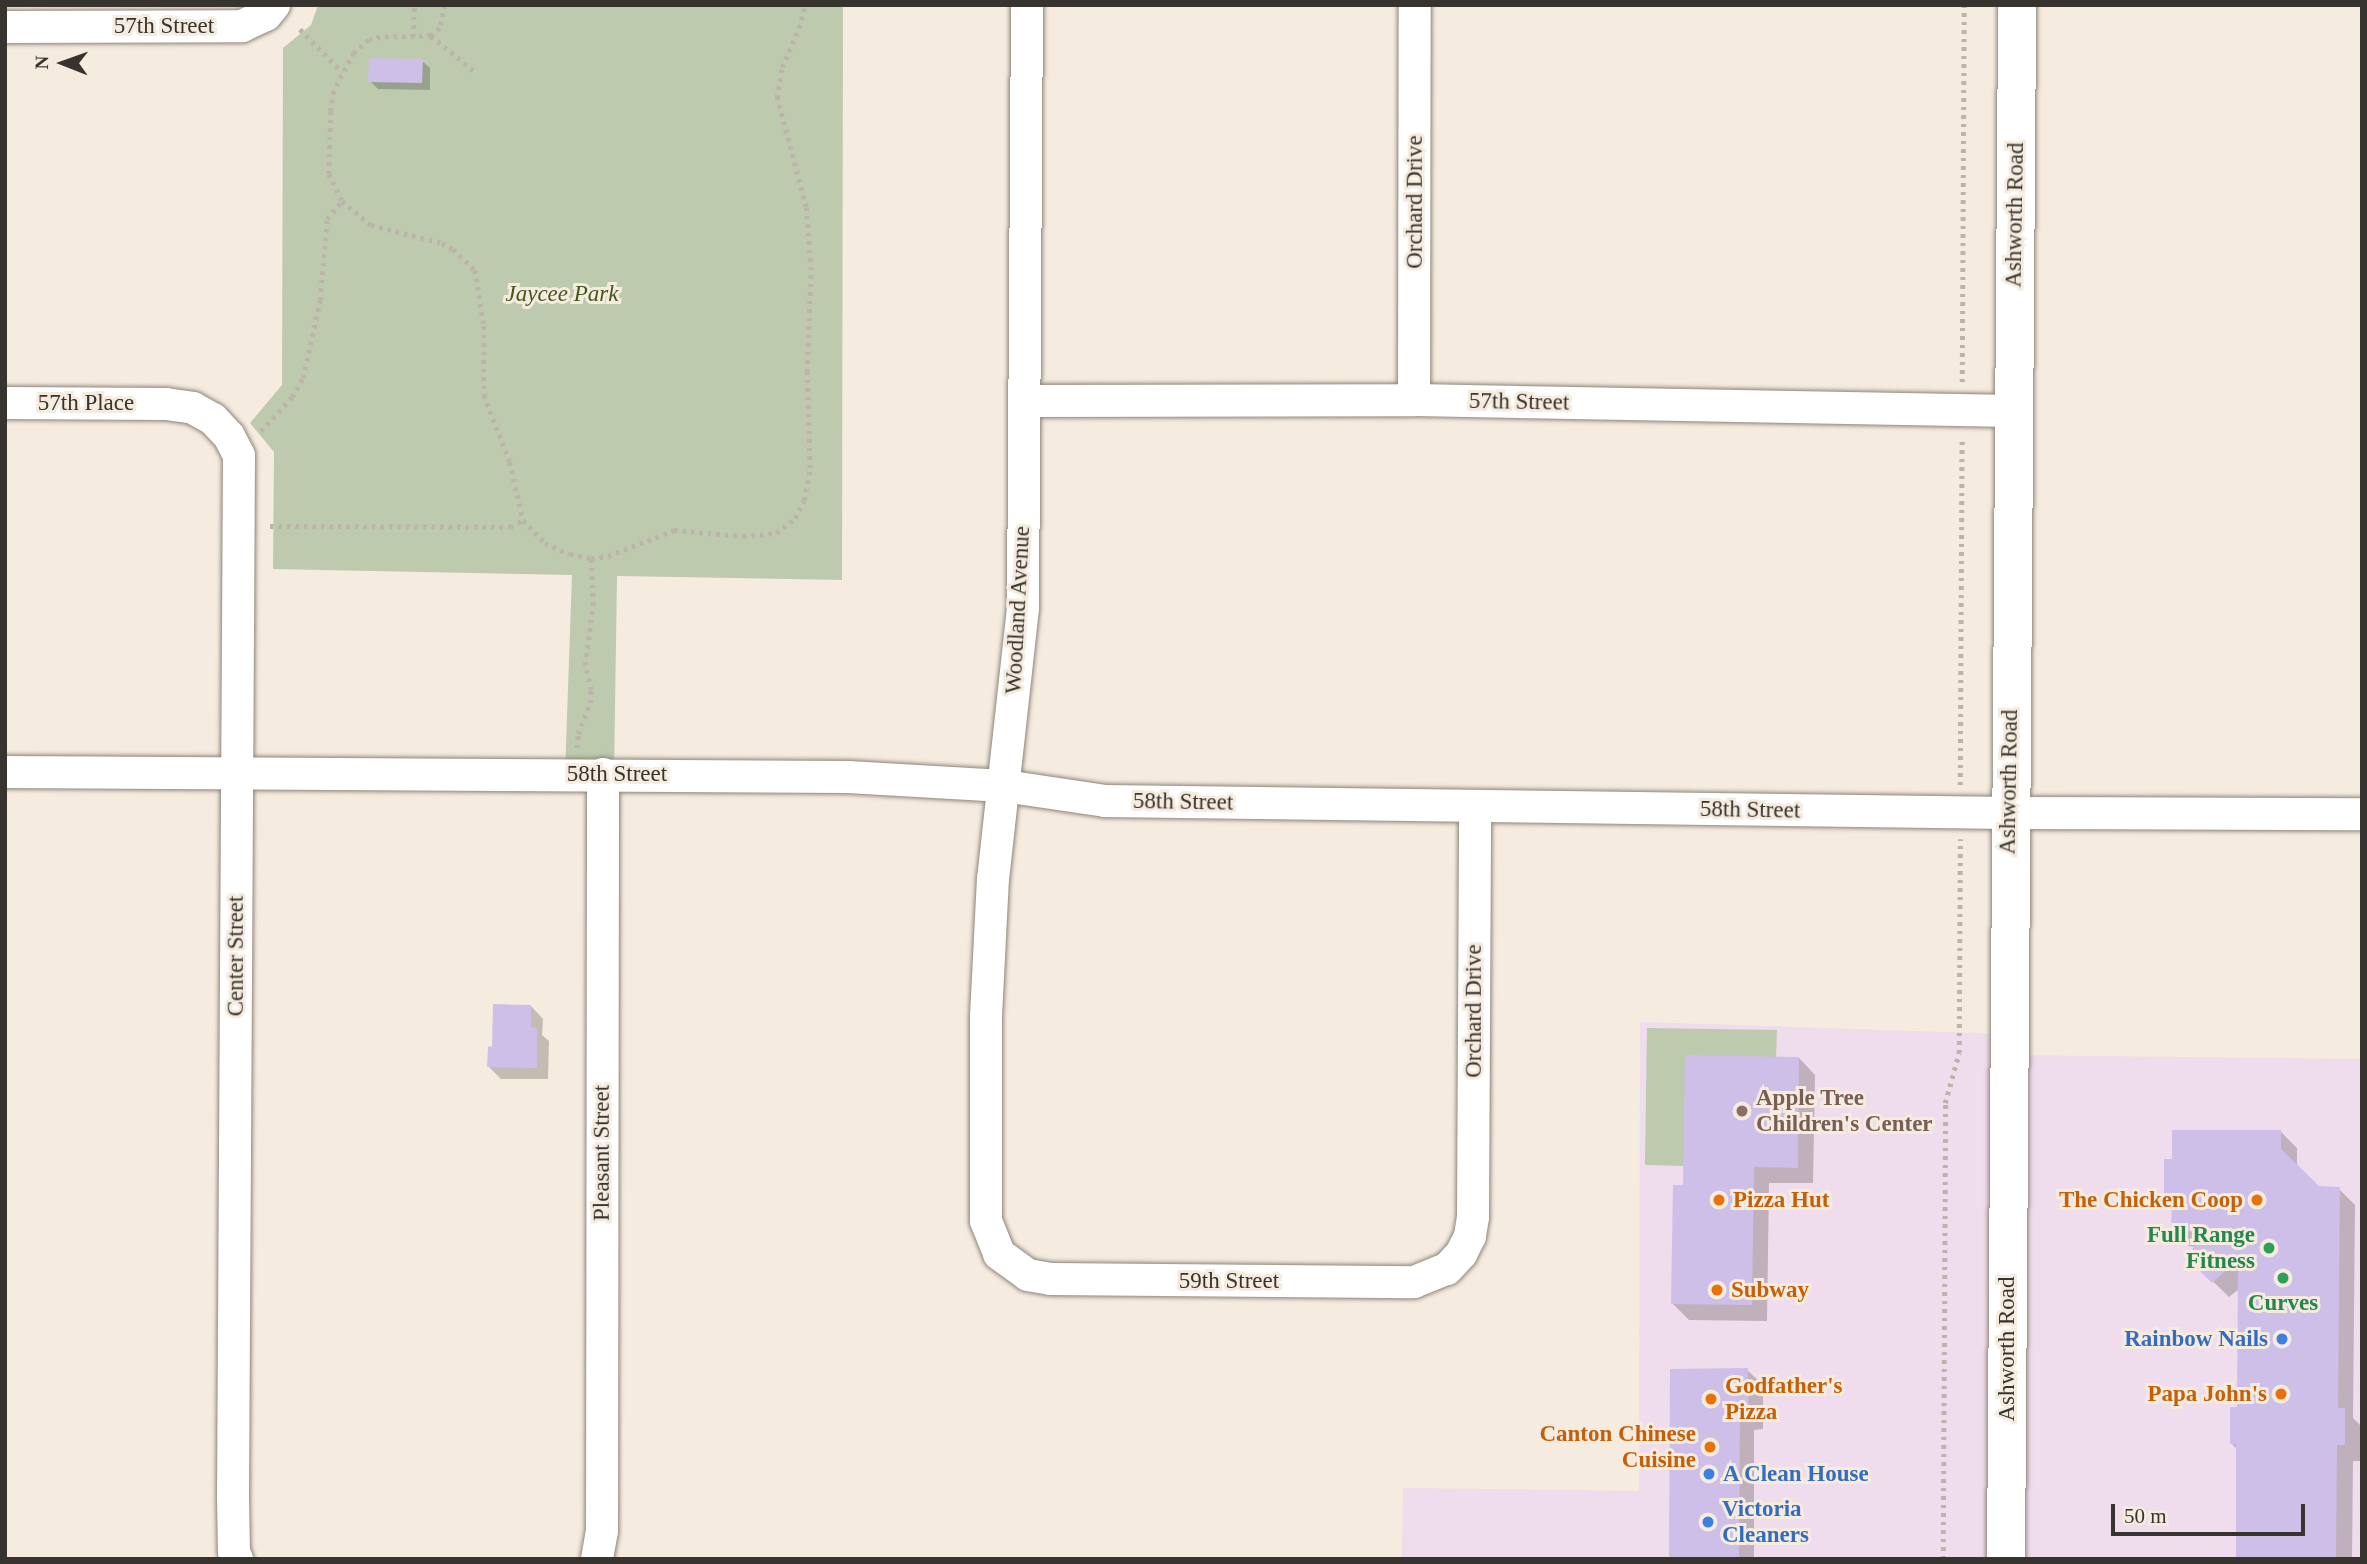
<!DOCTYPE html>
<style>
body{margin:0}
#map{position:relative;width:2367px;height:1564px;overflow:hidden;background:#f5ebdf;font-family:Georgia,serif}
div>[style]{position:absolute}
.commercial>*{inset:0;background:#efdcec}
.green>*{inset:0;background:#bdcaae}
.shadow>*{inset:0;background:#0003}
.building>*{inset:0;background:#cdbfe8}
.path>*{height:4.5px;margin-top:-2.25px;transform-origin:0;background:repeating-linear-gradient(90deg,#bcb4aa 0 3.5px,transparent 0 8.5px)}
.roads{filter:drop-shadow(0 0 2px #8e857a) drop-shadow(0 0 2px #8e857a)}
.street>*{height:32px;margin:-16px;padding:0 16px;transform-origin:16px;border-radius:16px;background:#fff}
.secondary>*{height:38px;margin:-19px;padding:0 19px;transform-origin:19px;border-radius:19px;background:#fff}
.dots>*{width:19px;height:19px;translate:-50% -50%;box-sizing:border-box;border:4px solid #f5ebdf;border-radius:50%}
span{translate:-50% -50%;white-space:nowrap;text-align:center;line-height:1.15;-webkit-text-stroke:6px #f5ebdf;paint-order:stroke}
.street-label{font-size:23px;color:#37332e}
.park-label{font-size:23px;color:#42571c;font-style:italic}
.education-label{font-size:23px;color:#785e54;font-weight:700}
.left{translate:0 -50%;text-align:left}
.food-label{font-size:23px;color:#c56008;font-weight:700}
.right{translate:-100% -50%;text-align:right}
.leisure-label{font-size:23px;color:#27864d;font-weight:700}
.shop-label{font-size:23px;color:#366cbe;font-weight:700}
.frame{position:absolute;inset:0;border:7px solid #37332e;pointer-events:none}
.north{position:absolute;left:28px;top:28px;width:70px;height:70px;-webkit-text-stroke:5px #f5ebdf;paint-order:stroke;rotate:271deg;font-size:19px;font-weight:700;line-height:28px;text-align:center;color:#37332e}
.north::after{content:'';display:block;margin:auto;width:24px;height:32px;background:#37332e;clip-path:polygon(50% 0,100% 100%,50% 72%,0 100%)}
.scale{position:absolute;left:2111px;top:1504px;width:194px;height:32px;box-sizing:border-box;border:4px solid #37332e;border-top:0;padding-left:9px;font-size:21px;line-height:24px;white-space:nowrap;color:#37332e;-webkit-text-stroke:5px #f5ebdf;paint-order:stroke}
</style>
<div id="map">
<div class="commercial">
<i style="clip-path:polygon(1640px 1022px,2007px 1034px,2008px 1055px,2362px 1059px,2362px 1559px,1402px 1559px,1403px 1488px,1639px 1491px)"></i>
</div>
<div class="green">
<i style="clip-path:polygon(318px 5px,843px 5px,842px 580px,617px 576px,614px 774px,565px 774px,572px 575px,273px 569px,274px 452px,250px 423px,282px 385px,283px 48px,311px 25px)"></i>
<i style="clip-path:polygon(1647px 1028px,1777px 1030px,1776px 1057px,1684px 1166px,1645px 1165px)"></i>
</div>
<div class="shadow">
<i style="clip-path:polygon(422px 61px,430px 68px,430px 90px,378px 89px,370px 81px)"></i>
<i style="clip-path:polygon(531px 1006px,543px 1019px,542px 1035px,549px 1041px,548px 1079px,501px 1079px,489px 1067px,494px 1048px)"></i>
<i style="clip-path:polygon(1799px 1058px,1815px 1075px,1813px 1183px,1769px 1183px,1767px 1321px,1689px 1320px,1673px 1304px,1685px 1187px)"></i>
<i style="clip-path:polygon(2281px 1132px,2297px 1148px,2297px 1167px,2318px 1188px,2339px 1189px,2355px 1205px,2353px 1418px,2361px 1426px,2360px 1461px,2353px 1461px,2352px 1559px,2237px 1559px,2238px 1450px,2231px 1443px,2238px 1409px,2240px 1288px,2229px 1297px,2188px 1257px,2196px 1247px,2189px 1246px,2173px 1230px,2173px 1207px,2166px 1199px)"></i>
<i style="clip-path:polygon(1747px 1370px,1763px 1385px,1763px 1429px,1754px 1430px,1754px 1559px,1671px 1559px)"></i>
</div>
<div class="building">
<i style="clip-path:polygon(369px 58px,423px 59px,422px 83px,368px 82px)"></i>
<i style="clip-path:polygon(493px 1004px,531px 1005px,531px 1027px,537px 1028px,537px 1068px,487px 1067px,488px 1046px,492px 1047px)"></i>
<i style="clip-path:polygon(1685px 1055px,1799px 1057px,1798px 1168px,1754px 1167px,1752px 1305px,1671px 1304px,1673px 1185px,1683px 1185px)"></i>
<i style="clip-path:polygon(2172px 1130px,2281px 1130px,2281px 1149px,2319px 1186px,2340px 1187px,2338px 1408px,2345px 1408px,2345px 1445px,2337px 1445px,2336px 1559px,2236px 1559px,2236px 1444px,2230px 1444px,2230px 1407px,2237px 1407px,2238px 1259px,2212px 1283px,2186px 1257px,2205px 1233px,2171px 1230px,2172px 1200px,2164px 1200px,2164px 1159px,2172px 1159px)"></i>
<i style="clip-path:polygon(1748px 1368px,1749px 1415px,1740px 1415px,1739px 1559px,1669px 1559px,1670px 1369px)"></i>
</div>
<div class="path">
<i style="left:445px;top:5px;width:24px;rotate:102deg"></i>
<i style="left:440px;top:28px;width:12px;rotate:138deg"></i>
<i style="left:431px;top:36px;width:51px;rotate:178.9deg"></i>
<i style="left:380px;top:37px;width:11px;rotate:165deg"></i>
<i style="left:369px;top:40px;width:20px;rotate:139deg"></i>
<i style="left:354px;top:53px;width:43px;rotate:117.8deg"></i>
<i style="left:334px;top:91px;width:20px;rotate:99deg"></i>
<i style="left:331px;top:111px;width:63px;rotate:91.8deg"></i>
<i style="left:329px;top:174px;width:30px;rotate:64deg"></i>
<i style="left:342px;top:201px;width:38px;rotate:40deg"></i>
<i style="left:371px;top:225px;width:73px;rotate:14.2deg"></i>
<i style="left:442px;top:243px;width:13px;rotate:29deg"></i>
<i style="left:453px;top:249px;width:30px;rotate:44deg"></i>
<i style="left:475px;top:270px;width:57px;rotate:80.9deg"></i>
<i style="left:484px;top:326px;width:69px;rotate:90deg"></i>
<i style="left:484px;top:395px;width:72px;rotate:68.8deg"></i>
<i style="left:510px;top:462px;width:59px;rotate:77.4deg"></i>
<i style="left:523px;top:520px;width:32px;rotate:46deg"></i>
<i style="left:545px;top:543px;width:27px;rotate:24deg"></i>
<i style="left:570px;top:554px;width:21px;rotate:11deg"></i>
<i style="left:591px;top:558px;width:17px;rotate:-7deg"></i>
<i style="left:608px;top:556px;width:71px;rotate:-21.5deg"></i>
<i style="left:674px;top:530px;width:69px;rotate:5deg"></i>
<i style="left:743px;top:536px;width:33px;rotate:-5deg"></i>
<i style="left:776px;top:533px;width:24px;rotate:-38deg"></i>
<i style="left:795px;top:518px;width:20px;rotate:-63deg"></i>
<i style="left:804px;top:500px;width:33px;rotate:-79deg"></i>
<i style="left:810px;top:468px;width:96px;rotate:-91.8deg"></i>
<i style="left:807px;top:372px;width:102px;rotate:-87.8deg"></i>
<i style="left:811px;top:270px;width:63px;rotate:-94.5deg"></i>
<i style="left:806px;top:207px;width:113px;rotate:-104.9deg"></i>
<i style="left:777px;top:98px;width:31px;rotate:-81deg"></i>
<i style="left:782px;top:67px;width:43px;rotate:-66.4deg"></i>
<i style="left:799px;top:28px;width:24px;rotate:-75deg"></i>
<i style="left:300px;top:29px;width:60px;rotate:45.7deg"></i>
<i style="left:431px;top:36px;width:55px;rotate:39.1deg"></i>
<i style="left:413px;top:37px;width:32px;rotate:-88deg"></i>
<i style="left:1962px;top:382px;width:377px;rotate:-89.7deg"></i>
<i style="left:261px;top:431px;width:46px;rotate:-47.6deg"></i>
<i style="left:292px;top:397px;width:22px;rotate:-60deg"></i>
<i style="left:303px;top:378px;width:80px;rotate:-77.7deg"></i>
<i style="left:320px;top:300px;width:81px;rotate:-85.1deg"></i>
<i style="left:327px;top:219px;width:23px;rotate:-50deg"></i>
<i style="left:270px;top:526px;width:240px;rotate:0.2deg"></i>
<i style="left:510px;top:527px;width:15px;rotate:-28deg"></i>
<i style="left:577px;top:748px;width:14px;rotate:-86deg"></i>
<i style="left:578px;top:734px;width:33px;rotate:-69deg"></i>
<i style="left:590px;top:703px;width:13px;rotate:-86deg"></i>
<i style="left:591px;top:690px;width:26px;rotate:-103deg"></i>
<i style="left:585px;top:665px;width:61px;rotate:-82.4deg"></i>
<i style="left:593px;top:605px;width:47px;rotate:-92.4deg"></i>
<i style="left:1960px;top:785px;width:348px;rotate:-89.7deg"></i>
<i style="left:1943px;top:1559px;width:456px;rotate:-89.7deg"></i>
<i style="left:1945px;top:1103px;width:52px;rotate:-74.4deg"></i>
<i style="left:1959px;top:1053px;width:214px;rotate:-89.7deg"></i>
</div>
<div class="roads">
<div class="street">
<i style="left:1027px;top:5px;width:603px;rotate:90.38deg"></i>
<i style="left:1023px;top:608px;width:272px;rotate:96.3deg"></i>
<i style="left:993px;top:878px;width:138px;rotate:92.9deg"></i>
<i style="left:986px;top:1016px;width:205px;rotate:90deg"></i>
<i style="left:986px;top:1221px;width:35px;rotate:68deg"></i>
<i style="left:999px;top:1254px;width:36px;rotate:36deg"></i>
<i style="left:1028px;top:1275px;width:23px;rotate:10deg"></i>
<i style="left:1051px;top:1279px;width:363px;rotate:0.5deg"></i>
<i style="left:1414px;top:1282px;width:35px;rotate:-22deg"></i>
<i style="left:1447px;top:1269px;width:21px;rotate:-47deg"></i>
<i style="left:1461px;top:1254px;width:20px;rotate:-63deg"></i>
<i style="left:1470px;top:1236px;width:19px;rotate:-81deg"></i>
<i style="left:1473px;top:1217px;width:411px;rotate:-89.7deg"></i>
<i style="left:5px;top:27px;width:237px;rotate:-0.2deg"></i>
<i style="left:242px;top:26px;width:26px;rotate:-25deg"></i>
<i style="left:266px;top:15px;width:13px;rotate:-51deg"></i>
<i style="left:1414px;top:400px;width:395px;rotate:-89.9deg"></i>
<i style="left:1024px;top:401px;width:390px;rotate:-0.1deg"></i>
<i style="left:1414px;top:400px;width:599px;rotate:1.05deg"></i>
<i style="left:5px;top:403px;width:161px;rotate:0.4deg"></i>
<i style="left:166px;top:404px;width:27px;rotate:8deg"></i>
<i style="left:193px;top:408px;width:23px;rotate:29deg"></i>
<i style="left:213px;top:419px;width:23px;rotate:47deg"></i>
<i style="left:229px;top:436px;width:22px;rotate:63deg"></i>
<i style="left:239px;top:456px;width:1041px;rotate:90.33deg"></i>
<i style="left:233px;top:1497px;width:55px;rotate:89deg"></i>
<i style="left:234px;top:1552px;width:8px;rotate:67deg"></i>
<i style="left:5px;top:772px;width:843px;rotate:0.34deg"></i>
<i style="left:848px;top:777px;width:156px;rotate:3.3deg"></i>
<i style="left:1004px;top:786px;width:102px;rotate:8.4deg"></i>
<i style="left:1105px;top:801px;width:904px;rotate:0.76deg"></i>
<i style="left:2009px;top:813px;width:353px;rotate:0.2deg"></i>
<i style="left:597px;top:1559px;width:28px;rotate:-80deg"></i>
<i style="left:602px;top:1531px;width:757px;rotate:-89.92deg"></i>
</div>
<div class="secondary">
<i style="left:2006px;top:1559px;width:1554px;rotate:-89.59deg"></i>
</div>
</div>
<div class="dots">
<i style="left:1742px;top:1111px;background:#8d6e63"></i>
<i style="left:1719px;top:1200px;background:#e8710a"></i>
<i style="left:2257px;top:1200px;background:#e8710a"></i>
<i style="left:2269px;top:1248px;background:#2e9e5b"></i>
<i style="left:2283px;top:1278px;background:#2e9e5b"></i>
<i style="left:1717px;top:1290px;background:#e8710a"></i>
<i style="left:2282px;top:1339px;background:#3f7fe0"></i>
<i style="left:2281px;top:1394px;background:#e8710a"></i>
<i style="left:1711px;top:1399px;background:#e8710a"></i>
<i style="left:1710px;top:1447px;background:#e8710a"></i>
<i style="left:1709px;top:1474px;background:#3f7fe0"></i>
<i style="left:1708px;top:1522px;background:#3f7fe0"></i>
</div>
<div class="street-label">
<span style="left:164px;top:26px">57th Street</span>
<span style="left:1415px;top:202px;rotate:-90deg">Orchard Drive</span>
<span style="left:2015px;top:215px;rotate:-89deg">Ashworth Road</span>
<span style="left:1519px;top:402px;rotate:1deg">57th Street</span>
<span style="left:86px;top:403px">57th Place</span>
<span style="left:1018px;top:610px;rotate:-87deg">Woodland Avenue</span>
<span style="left:617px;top:774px">58th Street</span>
<span style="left:2009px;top:782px;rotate:-89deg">Ashworth Road</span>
<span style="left:1183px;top:802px;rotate:1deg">58th Street</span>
<span style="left:1750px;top:810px;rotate:1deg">58th Street</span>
<span style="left:236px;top:956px;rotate:-90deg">Center Street</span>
<span style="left:1474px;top:1011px;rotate:-90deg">Orchard Drive</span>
<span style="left:602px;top:1153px;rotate:-90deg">Pleasant Street</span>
<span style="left:1229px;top:1281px">59th Street</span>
<span style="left:2007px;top:1349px;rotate:-90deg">Ashworth Road</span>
</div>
<div class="park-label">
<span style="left:562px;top:294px">Jaycee Park</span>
</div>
<div class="education-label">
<span class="left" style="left:1756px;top:1111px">Apple Tree<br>Children's Center</span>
</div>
<div class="food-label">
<span class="left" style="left:1733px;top:1200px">Pizza Hut</span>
<span class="right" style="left:2243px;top:1200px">The Chicken Coop</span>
<span class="left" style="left:1731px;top:1290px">Subway</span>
<span class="left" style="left:1725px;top:1399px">Godfather's<br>Pizza</span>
<span class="right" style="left:2267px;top:1394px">Papa John's</span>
<span class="right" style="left:1696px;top:1447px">Canton Chinese<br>Cuisine</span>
</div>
<div class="leisure-label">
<span class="right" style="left:2255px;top:1248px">Full Range<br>Fitness</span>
<span style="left:2283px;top:1303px">Curves</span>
</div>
<div class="shop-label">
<span class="right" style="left:2268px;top:1339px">Rainbow Nails</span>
<span class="left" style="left:1723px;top:1474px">A Clean House</span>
<span class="left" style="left:1722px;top:1522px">Victoria<br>Cleaners</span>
</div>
<div class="frame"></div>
<div class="north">N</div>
<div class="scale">50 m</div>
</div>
